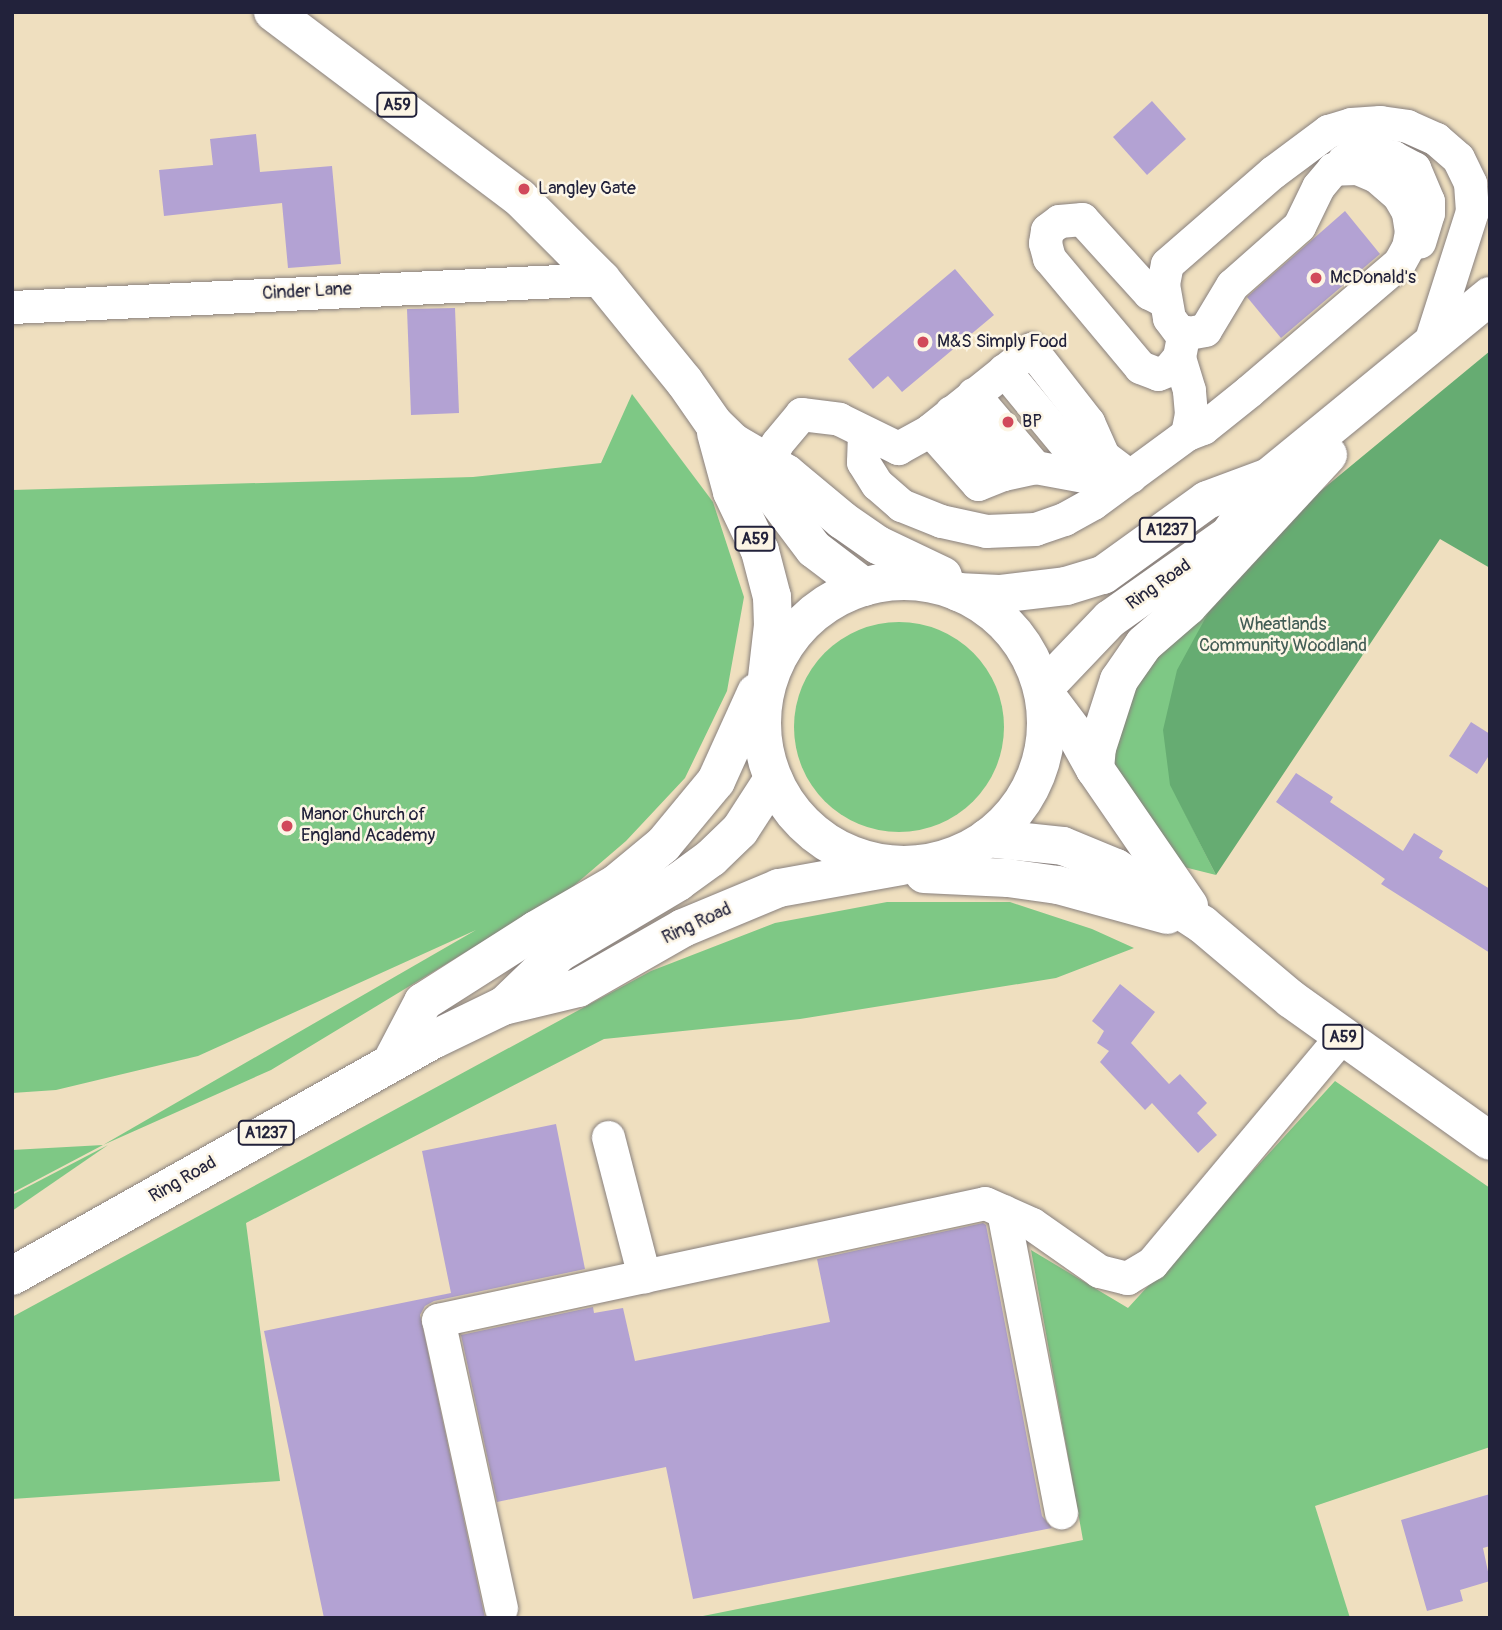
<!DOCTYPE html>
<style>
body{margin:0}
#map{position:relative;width:1502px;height:1630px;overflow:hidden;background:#efdfbf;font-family:Pangolin,sans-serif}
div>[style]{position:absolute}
.green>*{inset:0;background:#7ec885}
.round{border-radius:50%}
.forest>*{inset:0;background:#66ac72}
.building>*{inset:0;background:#b3a2d3}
.roads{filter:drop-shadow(0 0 2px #88807d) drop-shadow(0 0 2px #88807d)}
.minor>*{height:33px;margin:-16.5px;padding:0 16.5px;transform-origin:16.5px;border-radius:16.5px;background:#fff}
.major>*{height:38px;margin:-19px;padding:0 19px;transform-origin:19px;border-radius:19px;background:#fff}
.highway>*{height:38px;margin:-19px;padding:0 19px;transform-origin:19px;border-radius:19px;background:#fff}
.highway>.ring{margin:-19px;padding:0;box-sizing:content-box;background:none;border:38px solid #fff;border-radius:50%}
.dots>*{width:19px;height:19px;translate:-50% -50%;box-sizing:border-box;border:4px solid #fcf5e5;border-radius:50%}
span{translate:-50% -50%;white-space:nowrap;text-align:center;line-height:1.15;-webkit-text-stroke:5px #fcf5e5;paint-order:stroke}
.shield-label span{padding:2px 5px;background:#fcf5e5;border:2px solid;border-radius:5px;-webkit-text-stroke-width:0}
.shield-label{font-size:16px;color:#22223b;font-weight:700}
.poi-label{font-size:18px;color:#22223b}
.left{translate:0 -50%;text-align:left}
.street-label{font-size:18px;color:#22223b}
.park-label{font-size:18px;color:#425c55}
.frame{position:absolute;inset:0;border:14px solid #22223b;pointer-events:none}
</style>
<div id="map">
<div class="green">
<i style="clip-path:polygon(632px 394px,713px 502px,744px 597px,727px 691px,685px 778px,626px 841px,570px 889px,271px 1070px,103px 1145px,12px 1193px,12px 1150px,103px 1145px,476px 930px,198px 1056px,56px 1090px,12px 1093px,12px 490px,473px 477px,601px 463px)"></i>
<i style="clip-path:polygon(1218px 595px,1171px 785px,1216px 875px,1180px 866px,1109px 760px,1119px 710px,1158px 657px)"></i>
<i class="round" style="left:794px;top:622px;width:210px;height:210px"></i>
<i style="clip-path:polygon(887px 902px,1010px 902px,1092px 929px,1134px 948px,1056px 978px,800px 1019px,604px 1039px,246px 1223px,280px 1481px,12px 1499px,12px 1317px,651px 971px,775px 923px)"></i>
<i style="clip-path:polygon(1335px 1081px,1490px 1188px,1490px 1447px,1315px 1506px,1350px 1618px,693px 1618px,1083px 1540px,1031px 1250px,1128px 1308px)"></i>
<i style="clip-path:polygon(108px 1145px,12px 1211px,12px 1195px)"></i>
</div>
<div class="forest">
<i style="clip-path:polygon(1490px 351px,1490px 568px,1440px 539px,1216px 875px,1170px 785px,1163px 730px,1177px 670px,1218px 595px,1260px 541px)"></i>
</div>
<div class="building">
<i style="clip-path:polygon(1152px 101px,1186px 139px,1147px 175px,1113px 137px)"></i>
<i style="clip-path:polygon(256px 134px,260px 172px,332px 166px,341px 264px,288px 268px,282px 203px,164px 216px,159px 170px,213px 165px,210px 139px)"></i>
<i style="clip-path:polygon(1345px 211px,1380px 254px,1281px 338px,1247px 297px)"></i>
<i style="clip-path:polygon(955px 269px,994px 315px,902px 392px,888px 376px,873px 389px,848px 359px)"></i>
<i style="clip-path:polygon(455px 308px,459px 413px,411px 415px,407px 309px)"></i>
<i style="clip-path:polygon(1471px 722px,1490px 734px,1490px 754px,1477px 774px,1449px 756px)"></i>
<i style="clip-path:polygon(1296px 773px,1333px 797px,1330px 802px,1403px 851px,1414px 833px,1443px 851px,1439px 858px,1490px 889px,1490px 953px,1381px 884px,1385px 879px,1276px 802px)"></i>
<i style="clip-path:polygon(1120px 984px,1155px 1012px,1131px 1043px,1169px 1084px,1180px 1074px,1207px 1103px,1197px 1113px,1217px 1135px,1198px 1153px,1152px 1103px,1145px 1110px,1100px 1062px,1109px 1051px,1097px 1043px,1104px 1031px,1092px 1021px)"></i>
<i style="clip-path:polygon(556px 1124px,585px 1269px,434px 1301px,425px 1306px,420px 1315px,485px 1618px,324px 1618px,264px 1331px,451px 1293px,422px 1151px)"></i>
<i style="clip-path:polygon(983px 1223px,986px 1225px,1042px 1516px,1052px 1528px,693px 1599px,666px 1467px,497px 1502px,461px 1335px,593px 1307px,594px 1313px,623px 1308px,635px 1361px,830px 1322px,817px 1259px)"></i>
<i style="clip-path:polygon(1490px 1494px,1490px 1546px,1483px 1548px,1490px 1581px,1460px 1590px,1463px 1601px,1427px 1611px,1401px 1520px)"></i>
</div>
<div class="roads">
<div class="minor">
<i style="left:1343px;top:161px;width:11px;rotate:-34deg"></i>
<i style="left:1352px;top:155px;width:20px;rotate:-9deg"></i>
<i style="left:1372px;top:152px;width:22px;rotate:13deg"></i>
<i style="left:1393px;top:157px;width:24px;rotate:28deg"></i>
<i style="left:1414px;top:168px;width:36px;rotate:67deg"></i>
<i style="left:1428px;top:201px;width:12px;rotate:90deg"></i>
<i style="left:1428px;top:213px;width:30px;rotate:107deg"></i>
<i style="left:1165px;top:301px;width:18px;rotate:-153deg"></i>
<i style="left:1149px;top:293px;width:100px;rotate:-132.2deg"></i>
<i style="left:1082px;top:219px;width:23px;rotate:175deg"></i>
<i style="left:1059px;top:221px;width:15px;rotate:143deg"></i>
<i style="left:1047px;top:230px;width:13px;rotate:99deg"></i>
<i style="left:1045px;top:243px;width:16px;rotate:75deg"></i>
<i style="left:1049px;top:258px;width:142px;rotate:50.1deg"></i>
<i style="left:1140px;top:367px;width:19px;rotate:21deg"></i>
<i style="left:1158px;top:374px;width:11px;rotate:-22deg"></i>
<i style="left:1168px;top:370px;width:17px;rotate:-50deg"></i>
<i style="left:12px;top:307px;width:590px;rotate:-2.72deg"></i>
<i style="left:1004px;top:370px;width:105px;rotate:50.4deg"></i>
<i style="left:1071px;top:451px;width:25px;rotate:40deg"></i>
<i style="left:1090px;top:467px;width:17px;rotate:24deg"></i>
<i style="left:973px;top:394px;width:96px;rotate:49.7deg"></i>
<i style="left:1035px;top:467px;width:66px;rotate:10.5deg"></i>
<i style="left:1100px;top:479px;width:30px;rotate:-6deg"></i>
<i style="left:951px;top:412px;width:81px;rotate:50deg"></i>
<i style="left:1003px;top:474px;width:33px;rotate:-12deg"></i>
<i style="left:930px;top:430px;width:72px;rotate:48.4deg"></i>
<i style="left:978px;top:484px;width:27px;rotate:-22deg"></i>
<i style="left:864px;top:433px;width:29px;rotate:92deg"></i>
<i style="left:863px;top:462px;width:26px;rotate:58deg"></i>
<i style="left:877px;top:484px;width:32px;rotate:41deg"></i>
<i style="left:901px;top:505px;width:43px;rotate:21.8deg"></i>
<i style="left:941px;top:521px;width:46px;rotate:12.5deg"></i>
<i style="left:986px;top:531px;width:49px;rotate:-2.3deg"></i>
<i style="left:1035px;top:529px;width:31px;rotate:-19deg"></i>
<i style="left:1064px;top:519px;width:33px;rotate:-29deg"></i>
<i style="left:1093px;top:503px;width:117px;rotate:-36.3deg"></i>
<i style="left:1187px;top:434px;width:20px;rotate:-79deg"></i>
<i style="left:1191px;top:414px;width:24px;rotate:-95deg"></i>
<i style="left:1189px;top:390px;width:34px;rotate:-107deg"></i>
<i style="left:1179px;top:357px;width:26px;rotate:-79deg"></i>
<i style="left:1187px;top:434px;width:17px;rotate:-21deg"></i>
<i style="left:1203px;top:428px;width:59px;rotate:-38.8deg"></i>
<i style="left:1249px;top:391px;width:197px;rotate:-40.5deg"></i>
<i style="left:1399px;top:263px;width:18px;rotate:-61deg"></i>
<i style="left:1408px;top:247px;width:15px;rotate:-79deg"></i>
<i style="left:1411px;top:232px;width:20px;rotate:-99deg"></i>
<i style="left:1408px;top:212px;width:20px;rotate:-120deg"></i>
<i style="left:1398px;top:195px;width:29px;rotate:-139deg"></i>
<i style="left:1376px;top:176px;width:21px;rotate:-157deg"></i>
<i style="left:1357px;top:168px;width:24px;rotate:178deg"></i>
<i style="left:1333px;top:169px;width:23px;rotate:130deg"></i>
<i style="left:1318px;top:187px;width:43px;rotate:116deg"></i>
<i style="left:1299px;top:226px;width:89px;rotate:138.6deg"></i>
<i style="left:1232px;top:285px;width:52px;rotate:121deg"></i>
<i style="left:1205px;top:330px;width:17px;rotate:170deg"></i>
<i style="left:1188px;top:333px;width:10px;rotate:-163deg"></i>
<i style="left:1178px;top:330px;width:15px;rotate:-127deg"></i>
<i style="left:1169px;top:318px;width:35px;rotate:-100deg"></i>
<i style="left:1163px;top:284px;width:20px;rotate:-79deg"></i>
<i style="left:1167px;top:264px;width:140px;rotate:-41deg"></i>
<i style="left:1273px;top:172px;width:69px;rotate:-36.7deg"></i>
<i style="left:1328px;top:131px;width:24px;rotate:-17deg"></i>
<i style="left:1351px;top:124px;width:29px;rotate:-4deg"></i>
<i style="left:1380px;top:122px;width:27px;rotate:8deg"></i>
<i style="left:1407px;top:126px;width:32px;rotate:24deg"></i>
<i style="left:1436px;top:139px;width:29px;rotate:41deg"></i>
<i style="left:1458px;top:158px;width:28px;rotate:64deg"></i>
<i style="left:1470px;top:183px;width:28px;rotate:86deg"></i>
<i style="left:1472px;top:211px;width:142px;rotate:107.7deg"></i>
<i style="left:761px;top:479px;width:39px;rotate:-66deg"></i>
<i style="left:777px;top:443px;width:38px;rotate:-50deg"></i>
<i style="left:801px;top:414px;width:38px;rotate:7deg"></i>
<i style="left:839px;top:419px;width:66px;rotate:26.2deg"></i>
<i style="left:898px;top:448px;width:37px;rotate:-29deg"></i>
<i style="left:930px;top:430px;width:129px;rotate:-38.7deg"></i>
<i style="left:1031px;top:349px;width:93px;rotate:52deg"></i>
<i style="left:1088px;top:422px;width:37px;rotate:66deg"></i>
<i style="left:1103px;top:456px;width:34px;rotate:37deg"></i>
<i style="left:608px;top:1137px;width:144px;rotate:75.5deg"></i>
<i style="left:1003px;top:1211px;width:307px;rotate:79.1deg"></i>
<i style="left:501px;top:1608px;width:295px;rotate:-102.3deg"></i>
<i style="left:438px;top:1320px;width:559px;rotate:-12.07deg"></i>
<i style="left:985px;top:1203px;width:51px;rotate:24.1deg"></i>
<i style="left:1032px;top:1224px;width:82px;rotate:35deg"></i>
<i style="left:1099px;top:1271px;width:29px;rotate:14deg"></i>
<i style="left:1127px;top:1278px;width:29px;rotate:-31deg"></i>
<i style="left:1152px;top:1263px;width:296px;rotate:-50.1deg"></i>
</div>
<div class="major">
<i style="left:273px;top:12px;width:309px;rotate:37deg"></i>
<i style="left:520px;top:198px;width:115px;rotate:45deg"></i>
<i style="left:601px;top:279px;width:132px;rotate:50.9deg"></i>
<i style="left:684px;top:381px;width:52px;rotate:55.1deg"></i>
<i style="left:714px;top:424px;width:28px;rotate:44deg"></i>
<i style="left:734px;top:443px;width:133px;rotate:53deg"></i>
<i style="left:814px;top:549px;width:63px;rotate:37.2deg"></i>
<i style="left:716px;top:433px;width:61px;rotate:74.8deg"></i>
<i style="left:732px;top:492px;width:65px;rotate:64.6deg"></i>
<i style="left:760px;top:551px;width:48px;rotate:75.4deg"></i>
<i style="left:772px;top:597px;width:28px;rotate:88deg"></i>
<i style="left:773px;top:625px;width:61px;rotate:96.5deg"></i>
</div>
<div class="highway">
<i style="left:734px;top:443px;width:61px;rotate:30.3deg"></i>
<i style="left:787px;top:474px;width:72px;rotate:39.9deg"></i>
<i style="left:842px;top:520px;width:44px;rotate:34.8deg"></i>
<i style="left:878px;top:545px;width:72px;rotate:25.5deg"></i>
<i class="ring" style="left:762px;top:581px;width:246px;height:246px"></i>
<i style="left:958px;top:592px;width:41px;rotate:2.8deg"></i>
<i style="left:999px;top:594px;width:67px;rotate:-6.8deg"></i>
<i style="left:1066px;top:586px;width:39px;rotate:-17deg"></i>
<i style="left:1103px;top:575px;width:128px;rotate:-35.8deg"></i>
<i style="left:1207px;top:500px;width:66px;rotate:-20.4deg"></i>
<i style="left:1043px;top:689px;width:97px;rotate:-46.3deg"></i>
<i style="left:1110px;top:619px;width:146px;rotate:-35.2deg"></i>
<i style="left:1229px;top:535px;width:70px;rotate:-55.4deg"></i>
<i style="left:1269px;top:477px;width:286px;rotate:-39.3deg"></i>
<i style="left:1045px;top:694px;width:51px;rotate:52.9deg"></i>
<i style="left:1076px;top:735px;width:39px;rotate:61deg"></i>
<i style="left:1095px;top:769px;width:166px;rotate:55.5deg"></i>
<i style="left:1095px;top:769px;width:21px;rotate:-85deg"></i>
<i style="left:1097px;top:748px;width:71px;rotate:-72.1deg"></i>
<i style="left:1119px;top:680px;width:44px;rotate:-55.2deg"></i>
<i style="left:1144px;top:644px;width:58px;rotate:-40.8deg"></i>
<i style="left:1188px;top:606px;width:206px;rotate:-47.2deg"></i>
<i style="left:987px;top:838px;width:76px;rotate:6deg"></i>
<i style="left:1063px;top:846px;width:57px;rotate:22.5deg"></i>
<i style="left:1116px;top:868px;width:104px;rotate:33.2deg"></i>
<i style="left:1203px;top:925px;width:115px;rotate:40.1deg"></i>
<i style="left:1291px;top:999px;width:244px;rotate:35.5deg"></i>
<i style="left:924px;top:874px;width:84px;rotate:2.7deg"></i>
<i style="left:1008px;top:878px;width:50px;rotate:8deg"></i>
<i style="left:1058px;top:885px;width:113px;rotate:15.4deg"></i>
<i style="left:505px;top:1005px;width:75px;rotate:-43.9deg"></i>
<i style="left:559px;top:953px;width:139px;rotate:-30.8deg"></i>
<i style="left:678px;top:882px;width:41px;rotate:-36deg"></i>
<i style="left:711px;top:858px;width:40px;rotate:-44deg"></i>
<i style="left:740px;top:830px;width:61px;rotate:-57.1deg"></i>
<i style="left:391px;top:1063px;width:69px;rotate:-62.3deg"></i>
<i style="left:423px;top:1002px;width:134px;rotate:-32.5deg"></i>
<i style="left:536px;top:930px;width:94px;rotate:-30.1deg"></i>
<i style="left:617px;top:883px;width:60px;rotate:-39.6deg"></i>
<i style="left:663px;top:845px;width:83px;rotate:-50.4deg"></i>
<i style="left:716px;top:781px;width:97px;rotate:-65.6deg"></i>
<i style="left:12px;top:1276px;width:485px;rotate:-29.3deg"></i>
<i style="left:435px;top:1039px;width:76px;rotate:-25.9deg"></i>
<i style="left:503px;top:1006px;width:77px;rotate:-13.5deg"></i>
<i style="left:578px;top:988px;width:121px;rotate:-29.7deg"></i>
<i style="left:683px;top:928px;width:104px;rotate:-22.6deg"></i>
<i style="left:779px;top:888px;width:124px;rotate:-10.2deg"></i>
</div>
</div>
<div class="dots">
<i style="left:524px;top:189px;background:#d1495b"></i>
<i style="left:1316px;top:278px;background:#d1495b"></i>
<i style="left:923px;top:342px;background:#d1495b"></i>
<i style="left:1008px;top:422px;background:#d1495b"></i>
<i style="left:287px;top:826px;background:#d1495b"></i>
</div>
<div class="shield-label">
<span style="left:397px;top:105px">A59</span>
<span style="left:1167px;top:530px">A1237</span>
<span style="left:755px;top:539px">A59</span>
<span style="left:1343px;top:1037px">A59</span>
<span style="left:266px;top:1133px">A1237</span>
</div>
<div class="poi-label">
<span class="left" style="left:538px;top:189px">Langley Gate</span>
<span class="left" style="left:1330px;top:278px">McDonald's</span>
<span class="left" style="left:937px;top:342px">M&amp;S Simply Food</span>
<span class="left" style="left:1022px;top:422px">BP</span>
<span class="left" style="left:301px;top:826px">Manor Church of<br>England Academy</span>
</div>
<div class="street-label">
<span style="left:307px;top:292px;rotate:-3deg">Cinder Lane</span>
<span style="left:1159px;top:585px;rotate:-35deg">Ring Road</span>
<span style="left:697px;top:924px;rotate:-25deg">Ring Road</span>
<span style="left:183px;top:1180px;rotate:-30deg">Ring Road</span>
</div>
<div class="park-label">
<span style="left:1283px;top:636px">Wheatlands<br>Community Woodland</span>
</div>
<div class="frame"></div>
</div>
